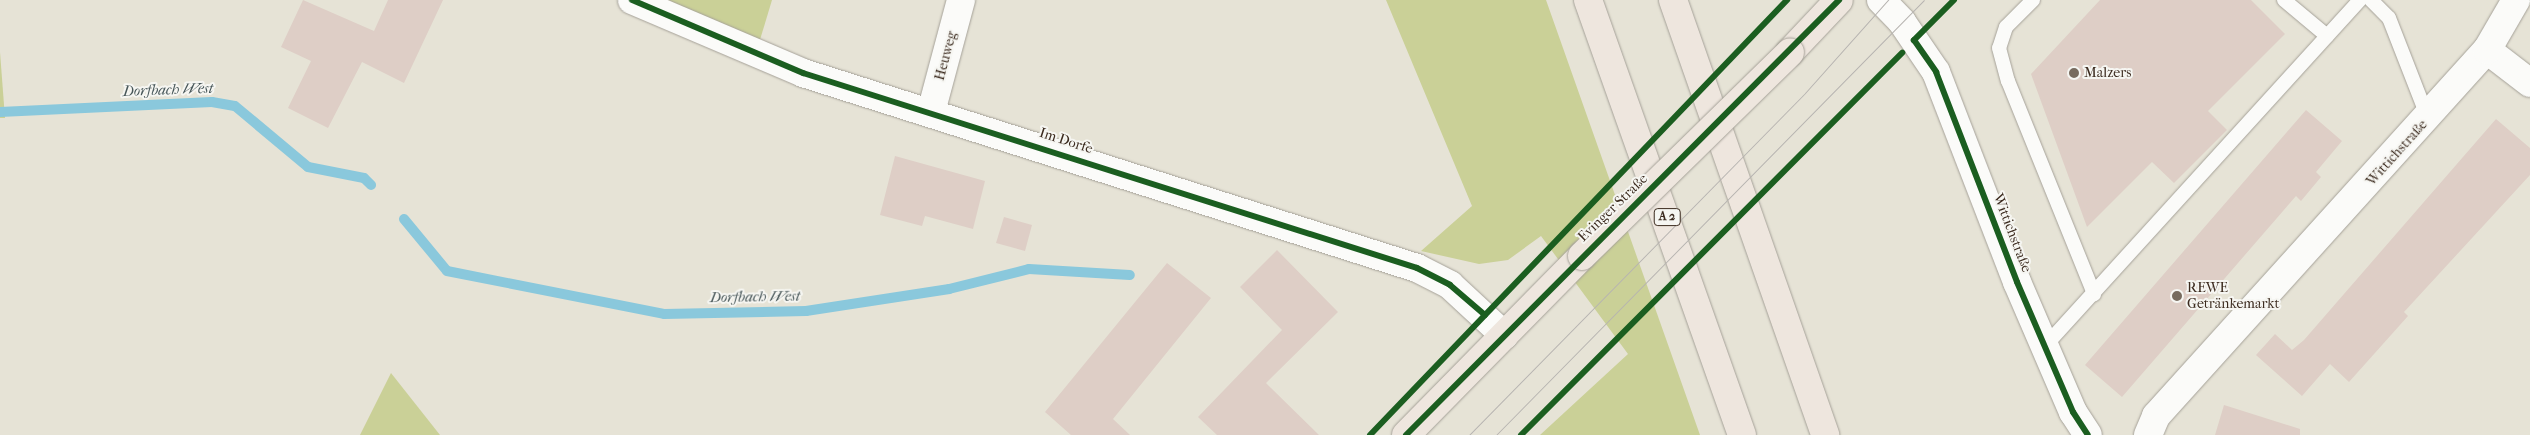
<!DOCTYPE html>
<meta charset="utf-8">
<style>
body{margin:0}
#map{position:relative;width:2530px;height:435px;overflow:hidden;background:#e6e3d6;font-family:"IM FELL French Canon",serif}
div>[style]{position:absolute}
.green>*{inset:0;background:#cad097}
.stream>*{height:10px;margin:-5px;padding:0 5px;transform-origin:5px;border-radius:5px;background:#8ac8dc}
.building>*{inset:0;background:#decec6}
.roads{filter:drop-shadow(0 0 1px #a5a198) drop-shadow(0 0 1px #a5a198)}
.service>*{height:14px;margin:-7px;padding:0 7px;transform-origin:7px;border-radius:7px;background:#fbfbf9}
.minor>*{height:28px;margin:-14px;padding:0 14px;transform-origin:14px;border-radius:14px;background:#fbfbf9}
.primary>*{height:28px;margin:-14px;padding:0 14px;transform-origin:14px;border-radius:14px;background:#eee6de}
.motorway>*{height:28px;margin:-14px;padding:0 14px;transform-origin:14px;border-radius:14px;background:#eee6de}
.tram>*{height:1px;margin:-0.5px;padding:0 0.5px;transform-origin:0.5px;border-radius:0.5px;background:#b6b3b0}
.bridges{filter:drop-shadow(0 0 1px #a5a198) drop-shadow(0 0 1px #a5a198)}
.primary-bridge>*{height:28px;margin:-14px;padding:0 14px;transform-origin:14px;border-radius:14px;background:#eee6de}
.cycleway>*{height:6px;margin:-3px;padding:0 3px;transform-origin:3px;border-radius:3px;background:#1b5e20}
.dots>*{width:14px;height:14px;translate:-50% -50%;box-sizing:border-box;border:2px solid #f6f6f2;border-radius:50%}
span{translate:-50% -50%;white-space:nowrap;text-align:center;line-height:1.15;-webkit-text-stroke:4px #f6f6f2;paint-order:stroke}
.shield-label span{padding:1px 4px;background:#f6f6f2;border:1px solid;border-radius:4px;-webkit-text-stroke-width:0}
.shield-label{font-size:12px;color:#3b2a1e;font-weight:700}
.street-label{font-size:14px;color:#3b2a1e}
.poi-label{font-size:14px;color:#3b2a1e}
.left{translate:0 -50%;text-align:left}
.water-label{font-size:15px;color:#475658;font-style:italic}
</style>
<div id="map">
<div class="green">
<i style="clip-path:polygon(632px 0,772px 0,756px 53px)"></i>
<i style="clip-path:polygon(1386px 0,1546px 0,1700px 435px,1540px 435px,1628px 354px,1541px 236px,1508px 260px,1479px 264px,1421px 251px,1472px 206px)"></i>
<i style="clip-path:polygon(0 52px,5px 118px,0 118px)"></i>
<i style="clip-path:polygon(391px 373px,440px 435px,360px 435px)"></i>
</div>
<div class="stream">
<i style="left:0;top:112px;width:212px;rotate:-2.7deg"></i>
<i style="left:212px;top:102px;width:23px;rotate:10deg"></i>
<i style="left:235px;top:106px;width:95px;rotate:39.9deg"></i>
<i style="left:308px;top:167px;width:57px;rotate:11.1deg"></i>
<i style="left:364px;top:178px;width:10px;rotate:45deg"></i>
<i style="left:404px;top:219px;width:67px;rotate:50.4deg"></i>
<i style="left:447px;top:271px;width:221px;rotate:11.2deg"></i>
<i style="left:664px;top:314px;width:142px;rotate:-1.2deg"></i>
<i style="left:806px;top:311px;width:145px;rotate:-8.7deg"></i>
<i style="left:949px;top:289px;width:82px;rotate:-14deg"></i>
<i style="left:1029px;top:269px;width:101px;rotate:3.4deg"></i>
</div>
<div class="building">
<i style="clip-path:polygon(303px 0,374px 31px,388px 0,443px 0,404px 83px,362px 62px,328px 128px,288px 108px,311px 61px,281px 47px)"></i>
<i style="clip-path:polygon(2100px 0,2251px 0,2285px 34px,2208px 111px,2227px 130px,2174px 183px,2152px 162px,2087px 227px,2031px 74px)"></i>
<i style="clip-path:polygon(2306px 110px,2342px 141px,2316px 172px,2321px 177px,2301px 201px,2296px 196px,2122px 397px,2085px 365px)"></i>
<i style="clip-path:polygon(2496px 119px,2530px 148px,2530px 175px,2404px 312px,2408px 316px,2349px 382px,2330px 364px,2302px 396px,2256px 355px,2275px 334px,2292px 350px,2304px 340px)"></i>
<i style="clip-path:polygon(895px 156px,985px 181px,973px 229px,925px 216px,922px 226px,880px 215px)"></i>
<i style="clip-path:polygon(1004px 217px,1032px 225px,1025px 251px,996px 243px)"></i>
<i style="clip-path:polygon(1277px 250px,1338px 312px,1266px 383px,1319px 435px,1217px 435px,1198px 417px,1282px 330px,1240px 287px)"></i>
<i style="clip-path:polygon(1167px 263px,1211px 298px,1113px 419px,1130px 435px,1071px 435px,1045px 412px)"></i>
<i style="clip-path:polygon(2224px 405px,2300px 429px,2300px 435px,2215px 435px)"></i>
</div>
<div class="roads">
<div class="service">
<i style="left:2033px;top:0;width:38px;rotate:135deg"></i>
<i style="left:2006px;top:27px;width:22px;rotate:108deg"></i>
<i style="left:1999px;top:48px;width:34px;rotate:75deg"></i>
<i style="left:2008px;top:81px;width:230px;rotate:68deg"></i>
<i style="left:2284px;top:0;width:56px;rotate:39.9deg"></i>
<i style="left:2371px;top:0;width:25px;rotate:45deg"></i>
<i style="left:2389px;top:18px;width:107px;rotate:68.7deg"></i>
<i style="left:2045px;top:346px;width:468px;rotate:-47.7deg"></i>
</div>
<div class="minor">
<i style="left:632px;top:0;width:186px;rotate:23.1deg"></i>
<i style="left:803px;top:73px;width:644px;rotate:17.62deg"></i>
<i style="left:1417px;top:268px;width:37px;rotate:27deg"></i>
<i style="left:1450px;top:285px;width:74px;rotate:42.8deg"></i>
<i style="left:1881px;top:0;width:30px;rotate:46deg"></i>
<i style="left:1902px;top:22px;width:60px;rotate:55.8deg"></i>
<i style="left:1936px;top:72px;width:225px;rotate:68.9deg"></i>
<i style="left:2017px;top:282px;width:142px;rotate:66.7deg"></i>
<i style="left:2073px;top:412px;width:27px;rotate:57deg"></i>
<i style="left:2487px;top:50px;width:54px;rotate:37.5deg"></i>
<i style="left:931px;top:112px;width:116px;rotate:-75deg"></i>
<i style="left:2148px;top:435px;width:21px;rotate:-67deg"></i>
<i style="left:2156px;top:416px;width:493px;rotate:-47.9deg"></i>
<i style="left:2487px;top:50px;width:58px;rotate:-59.9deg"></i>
</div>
<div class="primary">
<i style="left:1790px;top:52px;width:71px;rotate:-46.7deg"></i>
<i style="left:1406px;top:435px;width:251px;rotate:-45.5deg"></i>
</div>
<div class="motorway">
<i style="left:1588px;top:0;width:461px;rotate:70.5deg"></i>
<i style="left:1673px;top:0;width:461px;rotate:70.7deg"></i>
</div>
</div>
<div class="tram">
<i style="left:1469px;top:435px;width:479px;rotate:-45.5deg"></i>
<i style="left:1805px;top:93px;width:125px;rotate:-48.3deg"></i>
<i style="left:1496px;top:435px;width:610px;rotate:-45.46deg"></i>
</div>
<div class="bridges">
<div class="primary-bridge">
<i style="left:1582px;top:256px;width:291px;rotate:-44.4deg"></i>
</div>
</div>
<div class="cycleway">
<i style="left:632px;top:0;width:186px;rotate:23.1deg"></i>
<i style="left:803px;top:73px;width:644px;rotate:17.62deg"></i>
<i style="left:1417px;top:268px;width:37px;rotate:27deg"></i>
<i style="left:1450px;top:285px;width:46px;rotate:40.6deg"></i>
<i style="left:1954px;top:0;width:57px;rotate:135deg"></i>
<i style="left:1914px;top:40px;width:39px;rotate:55deg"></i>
<i style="left:1936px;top:72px;width:225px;rotate:68.9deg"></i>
<i style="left:2017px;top:282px;width:142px;rotate:66.7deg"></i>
<i style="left:2073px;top:412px;width:27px;rotate:57deg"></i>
<i style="left:1370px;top:435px;width:603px;rotate:-46.21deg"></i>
<i style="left:1406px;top:435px;width:614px;rotate:-45.13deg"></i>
<i style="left:1521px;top:435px;width:540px;rotate:-45.08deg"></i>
</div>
<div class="dots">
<i style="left:2074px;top:73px;background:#776b5e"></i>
<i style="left:2177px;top:296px;background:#776b5e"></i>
</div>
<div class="shield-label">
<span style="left:1667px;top:217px">A 2</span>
</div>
<div class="street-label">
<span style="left:946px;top:56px;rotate:-75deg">Heuweg</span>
<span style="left:1066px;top:141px;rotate:18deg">Im Dorfe</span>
<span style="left:2397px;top:153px;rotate:-48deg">Wittichstraße</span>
<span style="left:1613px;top:208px;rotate:-44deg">Evinger Straße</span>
<span style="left:2012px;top:233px;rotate:69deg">Wittichstraße</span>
</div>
<div class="poi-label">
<span class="left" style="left:2084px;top:73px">Malzers</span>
<span class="left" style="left:2187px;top:296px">REWE<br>Getränkemarkt</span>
</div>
<div class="water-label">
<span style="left:168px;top:90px;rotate:-2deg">Dorfbach West</span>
<span style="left:755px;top:297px;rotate:-1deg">Dorfbach West</span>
</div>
</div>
